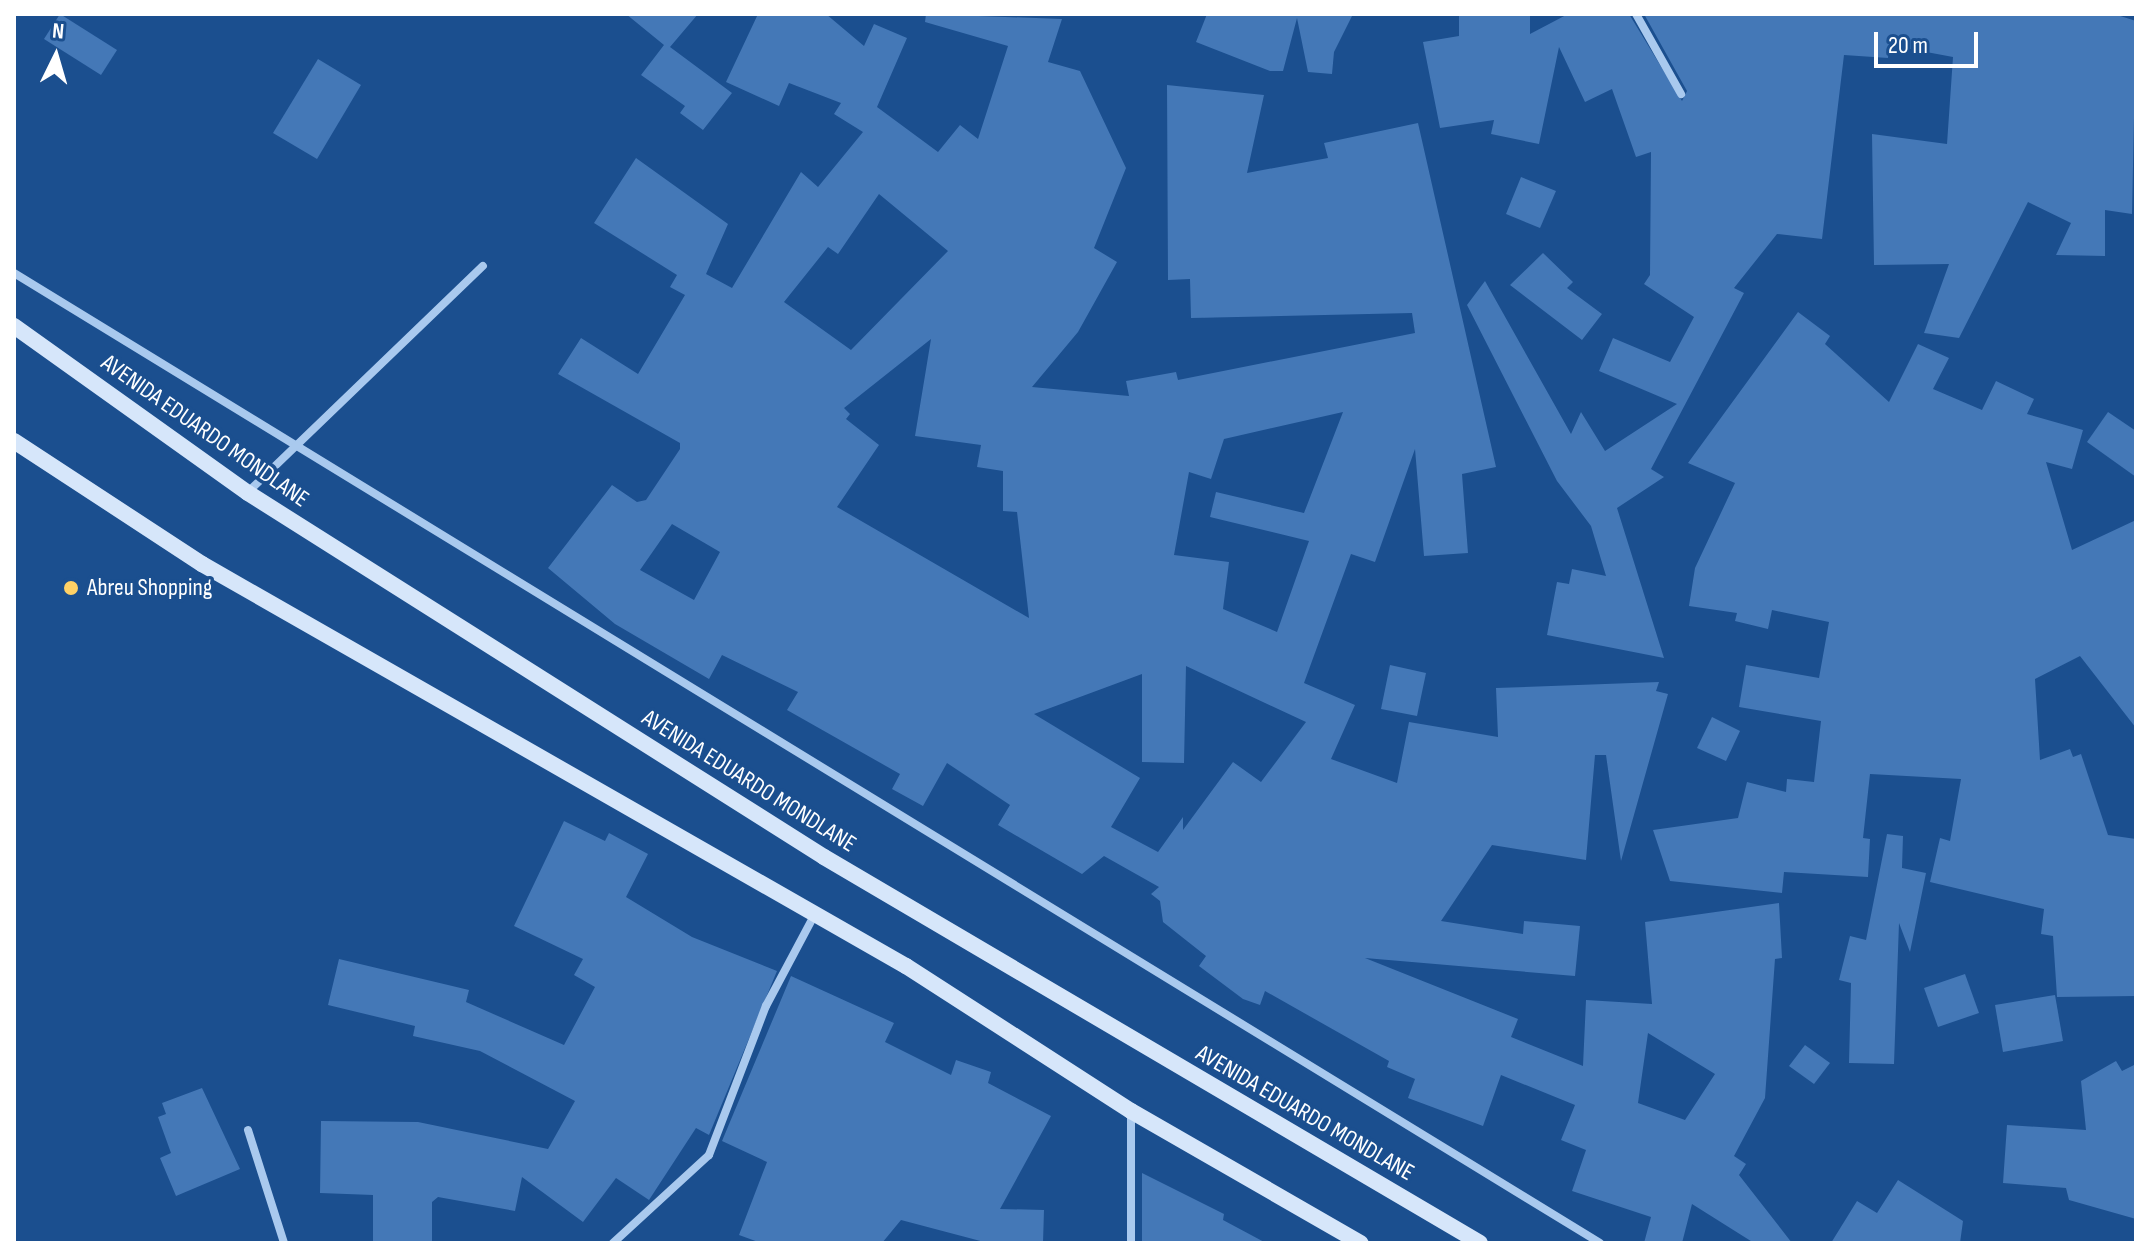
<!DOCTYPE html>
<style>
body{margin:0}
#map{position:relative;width:2150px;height:1257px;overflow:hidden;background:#1b4f8f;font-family:"Sofia Sans Condensed",sans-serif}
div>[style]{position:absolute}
.building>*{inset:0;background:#4478b7}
.minor>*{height:8px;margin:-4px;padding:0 4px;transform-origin:4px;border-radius:4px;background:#a9c9ee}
.secondary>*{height:16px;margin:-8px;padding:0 8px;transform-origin:8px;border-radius:8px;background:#d6e6fa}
.dots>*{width:22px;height:22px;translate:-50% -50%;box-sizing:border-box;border:4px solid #1b4f8f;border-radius:50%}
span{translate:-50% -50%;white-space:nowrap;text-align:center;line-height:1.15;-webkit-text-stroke:7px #1b4f8f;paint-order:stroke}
.street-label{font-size:24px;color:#fff}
.poi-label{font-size:24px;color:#fff}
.left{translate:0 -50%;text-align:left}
.frame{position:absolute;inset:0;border:16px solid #fff;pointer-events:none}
.north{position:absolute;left:16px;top:16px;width:80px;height:80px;-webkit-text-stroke:6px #1b4f8f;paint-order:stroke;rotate:5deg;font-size:22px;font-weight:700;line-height:32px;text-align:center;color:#fff}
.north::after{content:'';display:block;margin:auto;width:28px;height:36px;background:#fff;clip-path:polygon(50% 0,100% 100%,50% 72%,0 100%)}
.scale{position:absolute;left:1874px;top:32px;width:104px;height:36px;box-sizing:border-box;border:4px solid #fff;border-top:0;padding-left:10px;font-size:24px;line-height:28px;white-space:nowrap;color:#fff;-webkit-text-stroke:6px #1b4f8f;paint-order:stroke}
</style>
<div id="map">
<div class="building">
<i style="clip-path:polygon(60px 14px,117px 50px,101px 75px,44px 39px)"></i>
<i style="clip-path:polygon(626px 14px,698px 14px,670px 47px,732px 93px,703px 130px,680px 113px,685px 106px,641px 75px,664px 45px)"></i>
<i style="clip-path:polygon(evenodd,758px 14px,826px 14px,864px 46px,874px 24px,907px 38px,877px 107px,938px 152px,960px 125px,978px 139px,1008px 46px,925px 22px,926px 14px,1062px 19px,1048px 62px,1080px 71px,1126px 168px,1094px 248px,1117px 262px,1078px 332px,1032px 387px,1129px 396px,1126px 381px,1176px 372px,1178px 380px,1415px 333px,1412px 313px,1191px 318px,1190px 279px,1168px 280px,1167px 85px,1264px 95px,1247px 173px,1328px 158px,1324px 143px,1418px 123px,1496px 467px,1462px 474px,1468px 553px,1424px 556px,1415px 449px,1375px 562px,1351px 554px,1304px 683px,1355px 705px,1331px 759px,1397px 783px,1409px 722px,1498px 737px,1496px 688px,1659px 682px,1656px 691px,1668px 694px,1621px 861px,1606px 755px,1595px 755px,1586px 860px,1492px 845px,1441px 921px,1523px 934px,1524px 921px,1580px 926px,1575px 976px,1365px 958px,1518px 1019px,1511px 1037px,1583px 1066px,1586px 1000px,1652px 1004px,1645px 922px,1779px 903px,1782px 958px,1775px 959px,1765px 1098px,1734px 1156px,1746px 1164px,1739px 1175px,1792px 1243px,1754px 1243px,1692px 1204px,1682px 1243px,1644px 1243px,1651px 1217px,1572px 1191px,1586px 1150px,1561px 1140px,1575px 1105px,1501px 1075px,1483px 1126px,1408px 1098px,1415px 1079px,1387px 1067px,1389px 1061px,1265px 991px,1260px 1005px,1243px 999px,1199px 966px,1206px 956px,1163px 922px,1160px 901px,1151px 894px,1159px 887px,1104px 856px,1082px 874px,998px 825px,1010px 805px,947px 763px,923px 806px,892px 789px,900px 774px,787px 710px,798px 692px,722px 655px,709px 679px,615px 624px,548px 568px,612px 485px,637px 502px,646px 500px,680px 449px,680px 443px,558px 374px,581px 338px,638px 374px,685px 295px,670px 287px,677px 275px,594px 223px,636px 158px,728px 224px,706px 274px,732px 288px,801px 172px,818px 187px,863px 132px,834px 114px,841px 103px,789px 83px,779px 106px,726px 82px,758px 14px,879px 194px,948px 251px,851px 350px,784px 302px,828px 247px,838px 254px,879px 194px,758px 14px,931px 339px,915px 436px,981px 445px,977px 467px,1003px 471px,1003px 511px,1017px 512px,1029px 618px,837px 507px,879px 445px,846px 419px,850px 414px,844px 408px,931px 339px,758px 14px,1343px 412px,1304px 513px,1216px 492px,1210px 517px,1309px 541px,1277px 632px,1223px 609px,1229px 562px,1174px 555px,1189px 472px,1211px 479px,1224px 439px,1343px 412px,758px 14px,672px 524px,720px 552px,694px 600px,640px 570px,672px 524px,758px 14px,1186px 666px,1306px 722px,1261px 782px,1233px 762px,1183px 830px,1183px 817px,1158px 852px,1111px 827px,1140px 778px,1034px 714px,1142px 674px,1142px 762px,1184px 763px,1186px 666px,758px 14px,1648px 1033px,1715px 1074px,1685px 1120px,1638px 1103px,1648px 1033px)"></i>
<i style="clip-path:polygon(1207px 14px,1353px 14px,1334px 52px,1332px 74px,1308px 72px,1297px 18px,1283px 71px,1270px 71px,1196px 42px)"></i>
<i style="clip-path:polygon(1459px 14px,1530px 14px,1530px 34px,1568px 14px,1629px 14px,1682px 101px,1687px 91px,1644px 14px,2114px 14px,2136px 21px,2132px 214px,2105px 210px,2105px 256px,2056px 255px,2071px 223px,2028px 202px,1959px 338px,1924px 333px,1949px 264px,1874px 265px,1872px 134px,1947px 144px,1953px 57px,1889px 45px,1888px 58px,1844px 55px,1822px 239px,1777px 234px,1734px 288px,1744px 293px,1651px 469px,1664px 477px,1617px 508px,1664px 658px,1547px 635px,1557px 582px,1569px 584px,1572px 569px,1606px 576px,1591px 526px,1557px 481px,1467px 305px,1485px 281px,1571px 434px,1581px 412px,1605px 451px,1677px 404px,1599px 371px,1613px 338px,1670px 362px,1694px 317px,1644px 284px,1650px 275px,1651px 152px,1636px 157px,1612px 89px,1585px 102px,1559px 47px,1539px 144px,1491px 134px,1494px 120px,1440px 128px,1423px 42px,1459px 36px)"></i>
<i style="clip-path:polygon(318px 59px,361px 85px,317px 159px,273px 133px)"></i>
<i style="clip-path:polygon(1521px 177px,1556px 191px,1540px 228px,1506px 214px)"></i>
<i style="clip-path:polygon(1543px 253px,1573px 282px,1567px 288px,1602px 314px,1582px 340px,1510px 285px)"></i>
<i style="clip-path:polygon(1798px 312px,1830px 336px,1825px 344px,1889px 402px,1918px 344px,1949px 358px,1933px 389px,1982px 410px,1996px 381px,2034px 399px,2027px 414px,2083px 430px,2072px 469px,2046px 462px,2072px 550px,2136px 520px,2136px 728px,2080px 656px,2035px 679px,2040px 760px,2070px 749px,2073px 757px,2081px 754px,2108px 835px,2136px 839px,2136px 996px,2057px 997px,2053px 936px,2041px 934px,2044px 909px,1930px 882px,1940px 838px,1950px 841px,1961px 779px,1870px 774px,1863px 838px,1870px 839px,1868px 877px,1784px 872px,1782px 893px,1670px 881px,1653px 830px,1738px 818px,1747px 782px,1786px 792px,1787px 779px,1814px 782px,1821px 721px,1739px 707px,1746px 665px,1819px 678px,1829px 622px,1772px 610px,1768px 629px,1735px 621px,1737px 613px,1689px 606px,1695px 568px,1735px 483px,1688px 463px)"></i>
<i style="clip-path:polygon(2108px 412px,2136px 431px,2136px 477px,2087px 442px)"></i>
<i style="clip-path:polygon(1390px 665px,1426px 673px,1417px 716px,1381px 709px)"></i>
<i style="clip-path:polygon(1712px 717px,1740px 731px,1726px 761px,1697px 748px)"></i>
<i style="clip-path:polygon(564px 821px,605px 841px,609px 833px,648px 854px,626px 897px,692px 937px,777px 971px,709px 1135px,696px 1128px,649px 1200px,616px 1178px,583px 1222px,522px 1177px,515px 1211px,438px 1197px,432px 1202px,432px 1243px,373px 1243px,373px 1195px,320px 1193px,321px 1121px,418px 1122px,548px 1149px,575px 1101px,480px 1051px,413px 1036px,415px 1026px,328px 1005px,339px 959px,469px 990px,466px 1002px,564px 1045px,595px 987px,574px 975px,583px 959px,514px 926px)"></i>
<i style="clip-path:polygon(1887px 834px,1903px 836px,1902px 868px,1926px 873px,1910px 952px,1899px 923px,1894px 1064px,1849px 1063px,1851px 983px,1839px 980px,1850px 936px,1866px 940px)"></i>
<i style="clip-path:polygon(1965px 974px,1979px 1013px,1938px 1027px,1924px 988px)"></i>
<i style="clip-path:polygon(791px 976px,894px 1023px,885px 1042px,951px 1075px,956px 1060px,991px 1072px,988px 1083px,1051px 1116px,1000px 1209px,1044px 1210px,1043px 1243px,988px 1243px,901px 1220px,882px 1243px,761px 1243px,739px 1235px,767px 1162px,722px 1141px)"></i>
<i style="clip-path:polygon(2055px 995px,2063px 1041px,2003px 1052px,1995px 1005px)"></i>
<i style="clip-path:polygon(1805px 1045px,1830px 1063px,1814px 1084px,1789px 1066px)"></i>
<i style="clip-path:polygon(2116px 1061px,2122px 1071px,2136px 1064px,2136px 1219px,2069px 1200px,2066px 1188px,2003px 1183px,2007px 1125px,2086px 1130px,2081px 1081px)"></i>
<i style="clip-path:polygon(202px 1088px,240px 1169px,176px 1196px,160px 1158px,171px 1153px,158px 1117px,166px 1114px,162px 1103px)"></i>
<i style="clip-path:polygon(1142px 1173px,1224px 1214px,1223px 1220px,1266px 1243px,1142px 1243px)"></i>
<i style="clip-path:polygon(1898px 1180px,1963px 1221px,1960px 1243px,1831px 1243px,1857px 1201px,1877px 1213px)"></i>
</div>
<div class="minor">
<i style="left:1636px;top:14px;width:92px;rotate:60.6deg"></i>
<i style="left:14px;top:273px;width:1859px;rotate:31.45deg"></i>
<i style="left:248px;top:492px;width:326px;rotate:-43.9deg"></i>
<i style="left:248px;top:1130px;width:119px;rotate:72.3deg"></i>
<i style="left:613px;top:1243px;width:130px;rotate:-42.5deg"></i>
<i style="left:709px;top:1155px;width:160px;rotate:-69.1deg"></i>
<i style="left:766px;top:1006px;width:104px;rotate:-62deg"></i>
<i style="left:1131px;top:1243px;width:131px;rotate:-90deg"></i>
</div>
<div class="secondary">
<i style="left:14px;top:326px;width:287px;rotate:35.5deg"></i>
<i style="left:248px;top:493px;width:681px;rotate:32.29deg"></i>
<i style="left:824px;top:857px;width:761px;rotate:30.47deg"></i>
<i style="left:14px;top:441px;width:225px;rotate:33.2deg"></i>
<i style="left:202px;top:564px;width:811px;rotate:29.73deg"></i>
<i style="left:906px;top:966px;width:268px;rotate:32.8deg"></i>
<i style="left:1131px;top:1111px;width:265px;rotate:29.9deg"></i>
</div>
<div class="dots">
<i style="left:71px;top:588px;background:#ffd166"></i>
</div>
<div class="street-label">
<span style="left:205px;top:431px;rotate:35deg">AVENIDA EDUARDO MONDLANE</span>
<span style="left:749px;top:781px;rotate:32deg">AVENIDA EDUARDO MONDLANE</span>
<span style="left:1305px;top:1113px;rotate:30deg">AVENIDA EDUARDO MONDLANE</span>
</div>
<div class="poi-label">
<span class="left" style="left:87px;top:588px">Abreu Shopping</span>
</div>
<div class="frame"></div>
<div class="north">N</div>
<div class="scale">20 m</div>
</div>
